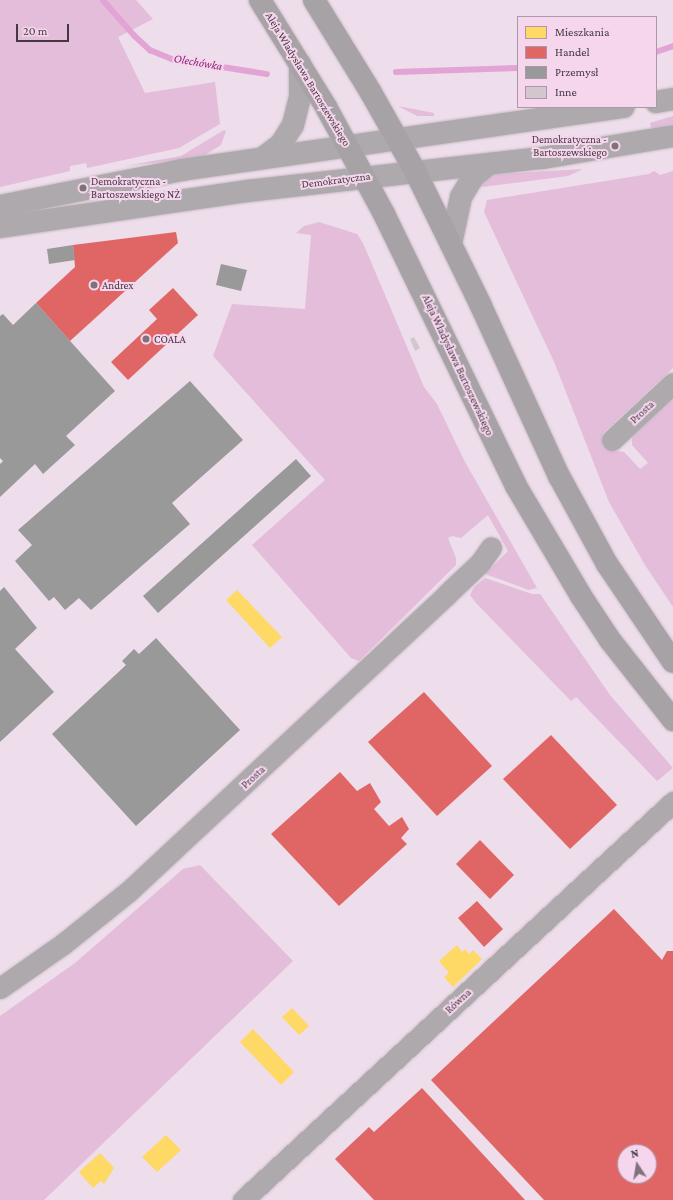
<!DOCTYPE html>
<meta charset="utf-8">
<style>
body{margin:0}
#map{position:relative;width:673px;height:1200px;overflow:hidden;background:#eeddea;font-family:"Crimson Pro",serif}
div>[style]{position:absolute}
.green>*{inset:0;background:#e3bdda}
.homes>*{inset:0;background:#ffd966}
.shops>*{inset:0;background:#e06666}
.industry>*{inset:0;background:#999}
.stream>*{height:5.5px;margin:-2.75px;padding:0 2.75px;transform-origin:2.75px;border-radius:2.75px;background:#e2a4d4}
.building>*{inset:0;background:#d3c6cf}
.roads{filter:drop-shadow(0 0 1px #c7bac4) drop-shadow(0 0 1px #c7bac4)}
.minor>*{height:21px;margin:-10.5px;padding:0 10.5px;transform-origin:10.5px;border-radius:10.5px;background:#ada9ad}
.tertiary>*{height:22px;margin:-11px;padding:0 11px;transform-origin:11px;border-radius:11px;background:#ada9ad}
.primary>*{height:22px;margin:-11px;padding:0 11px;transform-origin:11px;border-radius:11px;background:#a7a2a6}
.dots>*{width:11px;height:11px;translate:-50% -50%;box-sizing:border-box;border:2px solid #f5d6ed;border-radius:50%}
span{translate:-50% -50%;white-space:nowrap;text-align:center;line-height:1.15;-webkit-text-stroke:4px #f5d6ed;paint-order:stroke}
.street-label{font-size:11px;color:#443841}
.poi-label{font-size:11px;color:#443841}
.right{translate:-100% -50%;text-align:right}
.left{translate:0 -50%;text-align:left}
.water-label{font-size:12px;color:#882877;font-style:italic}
.legend{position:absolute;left:517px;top:16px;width:140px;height:92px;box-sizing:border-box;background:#f5d6ed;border:1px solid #ae97a8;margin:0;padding:5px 7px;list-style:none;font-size:12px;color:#443841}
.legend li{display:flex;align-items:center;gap:8px;height:20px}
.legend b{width:20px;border:1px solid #ae97a8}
.north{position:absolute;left:617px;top:1144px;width:40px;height:40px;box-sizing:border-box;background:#f5d6ed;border:1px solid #ae97a8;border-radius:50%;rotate:348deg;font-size:11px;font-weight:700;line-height:16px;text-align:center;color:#443841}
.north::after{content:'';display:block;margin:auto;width:14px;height:18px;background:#80727c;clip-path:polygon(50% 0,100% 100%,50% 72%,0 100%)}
.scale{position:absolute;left:16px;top:24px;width:53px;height:18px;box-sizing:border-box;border:2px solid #443841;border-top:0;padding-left:5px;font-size:12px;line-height:14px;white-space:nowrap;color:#443841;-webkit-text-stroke:3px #f5d6ed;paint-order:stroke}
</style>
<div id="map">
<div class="green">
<i style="clip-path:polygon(0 0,136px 0,153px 19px,118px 37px,145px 93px,215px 82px,220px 124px,179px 148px,87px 168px,86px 163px,70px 166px,70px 171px,0 187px)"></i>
<i style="clip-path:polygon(398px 106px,434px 113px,434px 116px,417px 116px)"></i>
<i style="clip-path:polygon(673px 116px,673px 124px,651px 129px,650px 123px)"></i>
<i style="clip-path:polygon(224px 130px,226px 131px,221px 145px,200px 158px,125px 166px,181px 156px)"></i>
<i style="clip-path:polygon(583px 169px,568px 176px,474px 188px,494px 174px)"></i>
<i style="clip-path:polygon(654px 171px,660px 175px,673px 171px,673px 368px,602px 434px,616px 451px,624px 452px,640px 469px,648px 463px,632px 445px,632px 437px,673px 398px,673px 607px,645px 565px,609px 502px,555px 364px,484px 212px,487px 200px,649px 174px)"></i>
<i style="clip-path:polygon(319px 222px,357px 234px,363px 243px,424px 387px,437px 404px,465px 462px,537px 588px,529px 590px,485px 574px,508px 551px,488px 515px,461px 538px,452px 536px,448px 538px,456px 558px,456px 565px,359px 661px,351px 658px,252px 545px,325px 480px,213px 356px,232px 304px,305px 309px,311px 235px,296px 233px,304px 226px)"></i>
<i style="clip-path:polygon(485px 578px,532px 594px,540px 594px,610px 695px,673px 768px,657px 781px,576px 697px,571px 701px,476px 603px,470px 595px,474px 587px)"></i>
<i style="clip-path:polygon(200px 865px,293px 961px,44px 1200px,0 1200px,0 1016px,75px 963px,183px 869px)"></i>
</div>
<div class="homes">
<i style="clip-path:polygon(237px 590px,282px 637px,270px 648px,226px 600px)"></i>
<i style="clip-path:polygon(457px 945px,462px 952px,465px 949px,469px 954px,473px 950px,482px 959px,453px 987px,444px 977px,449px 973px,439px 961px)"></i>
<i style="clip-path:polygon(292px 1008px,309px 1026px,299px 1035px,282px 1017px)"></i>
<i style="clip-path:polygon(253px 1029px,294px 1072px,281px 1085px,240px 1042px)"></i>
<i style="clip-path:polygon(166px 1135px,181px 1150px,157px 1172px,142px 1157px)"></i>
<i style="clip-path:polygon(100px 1153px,114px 1168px,104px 1184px,101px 1181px,93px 1188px,79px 1172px)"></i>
</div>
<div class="shops">
<i style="clip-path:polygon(176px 232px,178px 243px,70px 341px,36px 303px,75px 267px,73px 245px)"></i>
<i style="clip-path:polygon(173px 288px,198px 315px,128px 380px,111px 362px,157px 319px,149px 310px)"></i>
<i style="clip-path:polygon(424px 692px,492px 766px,437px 816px,368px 742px)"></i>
<i style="clip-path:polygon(551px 735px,617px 805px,570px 849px,503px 779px)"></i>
<i style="clip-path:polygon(340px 772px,357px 791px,370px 783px,381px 802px,374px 809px,389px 826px,402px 817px,409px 829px,401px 838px,407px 844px,339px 906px,271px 834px)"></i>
<i style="clip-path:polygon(480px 840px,514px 875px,490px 899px,456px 864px)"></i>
<i style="clip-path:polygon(477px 901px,503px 929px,484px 947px,458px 918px)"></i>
<i style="clip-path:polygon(evenodd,614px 909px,662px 960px,667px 951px,673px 951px,673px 1200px,544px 1200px,431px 1080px,614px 909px,625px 1152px,649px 1152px,649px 1176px,625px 1176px,625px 1152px)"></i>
<i style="clip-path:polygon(422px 1088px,525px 1200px,374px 1200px,335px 1159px,369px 1127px,374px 1132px)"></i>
</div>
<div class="industry">
<i style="clip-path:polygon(73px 245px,75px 260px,49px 264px,47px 249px)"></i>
<i style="clip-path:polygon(221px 264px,247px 270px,241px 291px,216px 285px)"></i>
<i style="clip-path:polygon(36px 303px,115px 391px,66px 436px,75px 445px,43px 474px,35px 464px,0 497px,0 464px,3px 461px,0 458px,0 316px,3px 314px,13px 325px)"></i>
<i style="clip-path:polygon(190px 381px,243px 440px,172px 503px,190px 524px,91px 610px,79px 598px,65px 610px,54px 597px,49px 601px,15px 561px,32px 545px,18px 530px)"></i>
<i style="clip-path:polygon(296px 459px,311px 476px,158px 613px,143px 596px)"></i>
<i style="clip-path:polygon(4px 587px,37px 628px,15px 649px,54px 692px,0 742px,0 591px)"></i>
<i style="clip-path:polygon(156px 638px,240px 730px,136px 826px,52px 734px,126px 665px,122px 661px,134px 649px,139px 654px)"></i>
</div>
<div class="stream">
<i style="left:103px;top:0;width:48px;rotate:48.4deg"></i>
<i style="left:135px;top:36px;width:21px;rotate:43deg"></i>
<i style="left:150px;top:50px;width:24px;rotate:22deg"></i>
<i style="left:172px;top:59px;width:96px;rotate:9deg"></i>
<i style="left:656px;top:52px;width:18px;rotate:-19deg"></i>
<i style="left:396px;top:72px;width:122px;rotate:-1.9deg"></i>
</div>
<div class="building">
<i style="clip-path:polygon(414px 337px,420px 348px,415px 351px,410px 339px)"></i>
</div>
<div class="roads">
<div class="minor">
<i style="left:612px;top:440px;width:83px;rotate:-43.1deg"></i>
<i style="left:0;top:988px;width:77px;rotate:-34.9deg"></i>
<i style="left:63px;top:944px;width:85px;rotate:-38.8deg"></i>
<i style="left:129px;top:891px;width:435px;rotate:-43deg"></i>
<i style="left:447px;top:594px;width:45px;rotate:-43.2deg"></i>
<i style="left:480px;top:563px;width:19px;rotate:-55deg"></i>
<i style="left:243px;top:1200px;width:586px;rotate:-42.79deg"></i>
</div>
<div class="tertiary">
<i style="left:656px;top:102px;width:17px;rotate:-10deg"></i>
<i style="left:264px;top:157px;width:21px;rotate:-37deg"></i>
<i style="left:281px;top:144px;width:22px;rotate:-58deg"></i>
<i style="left:293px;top:125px;width:29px;rotate:-76deg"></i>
<i style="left:300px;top:97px;width:33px;rotate:-90deg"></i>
<i style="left:0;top:206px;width:185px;rotate:-11.2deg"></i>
<i style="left:181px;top:170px;width:447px;rotate:-8.1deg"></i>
<i style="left:0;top:227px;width:250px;rotate:-8.3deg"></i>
<i style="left:247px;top:191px;width:297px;rotate:-6.4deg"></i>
<i style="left:542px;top:158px;width:133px;rotate:-9.5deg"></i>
<i style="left:451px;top:244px;width:48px;rotate:-78deg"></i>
<i style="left:461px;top:197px;width:23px;rotate:-59deg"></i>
<i style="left:473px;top:177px;width:21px;rotate:-39deg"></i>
</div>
<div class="primary">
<i style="left:260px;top:0;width:126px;rotate:58.3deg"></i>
<i style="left:326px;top:107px;width:122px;rotate:61.5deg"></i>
<i style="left:384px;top:214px;width:302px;rotate:64.1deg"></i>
<i style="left:516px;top:486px;width:128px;rotate:59.4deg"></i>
<i style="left:581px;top:596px;width:53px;rotate:56.6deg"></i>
<i style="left:610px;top:640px;width:102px;rotate:51.8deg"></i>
<i style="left:314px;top:0;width:107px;rotate:58.4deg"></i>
<i style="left:370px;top:91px;width:92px;rotate:60.6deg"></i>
<i style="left:415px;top:171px;width:150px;rotate:63.9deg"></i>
<i style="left:481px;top:306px;width:187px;rotate:65.4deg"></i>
<i style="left:559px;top:476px;width:100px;rotate:61.4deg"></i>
<i style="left:607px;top:564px;width:118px;rotate:56deg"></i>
</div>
</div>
<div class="dots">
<i style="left:615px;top:146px;background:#80727c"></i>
<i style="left:83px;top:188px;background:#80727c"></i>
<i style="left:94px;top:285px;background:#80727c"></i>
<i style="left:146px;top:339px;background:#80727c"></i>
</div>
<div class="street-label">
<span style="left:308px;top:79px;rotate:59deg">Aleja Władysława Bartoszewskiego</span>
<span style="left:336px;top:180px;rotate:-7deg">Demokratyczna</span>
<span style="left:458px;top:365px;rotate:65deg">Aleja Władysława Bartoszewskiego</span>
<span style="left:642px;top:412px;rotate:-43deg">Prosta</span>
<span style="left:253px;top:777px;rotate:-43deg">Prosta</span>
<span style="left:458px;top:1001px;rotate:-43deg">Równa</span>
</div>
<div class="poi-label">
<span class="right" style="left:607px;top:146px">Demokratyczna -<br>Bartoszewskiego</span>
<span class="left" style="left:91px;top:188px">Demokratyczna -<br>Bartoszewskiego NŻ</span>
<span class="left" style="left:102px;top:285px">Andrex</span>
<span class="left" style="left:154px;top:339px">COALA</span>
</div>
<div class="water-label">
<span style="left:198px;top:63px;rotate:10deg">Olechówka</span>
</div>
<ul class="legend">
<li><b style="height:11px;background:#ffd966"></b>Mieszkania</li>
<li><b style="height:11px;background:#e06666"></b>Handel</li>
<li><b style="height:11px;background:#999"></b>Przemysł</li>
<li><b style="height:11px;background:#d3c6cf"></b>Inne</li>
</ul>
<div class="north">N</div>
<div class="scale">20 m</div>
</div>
